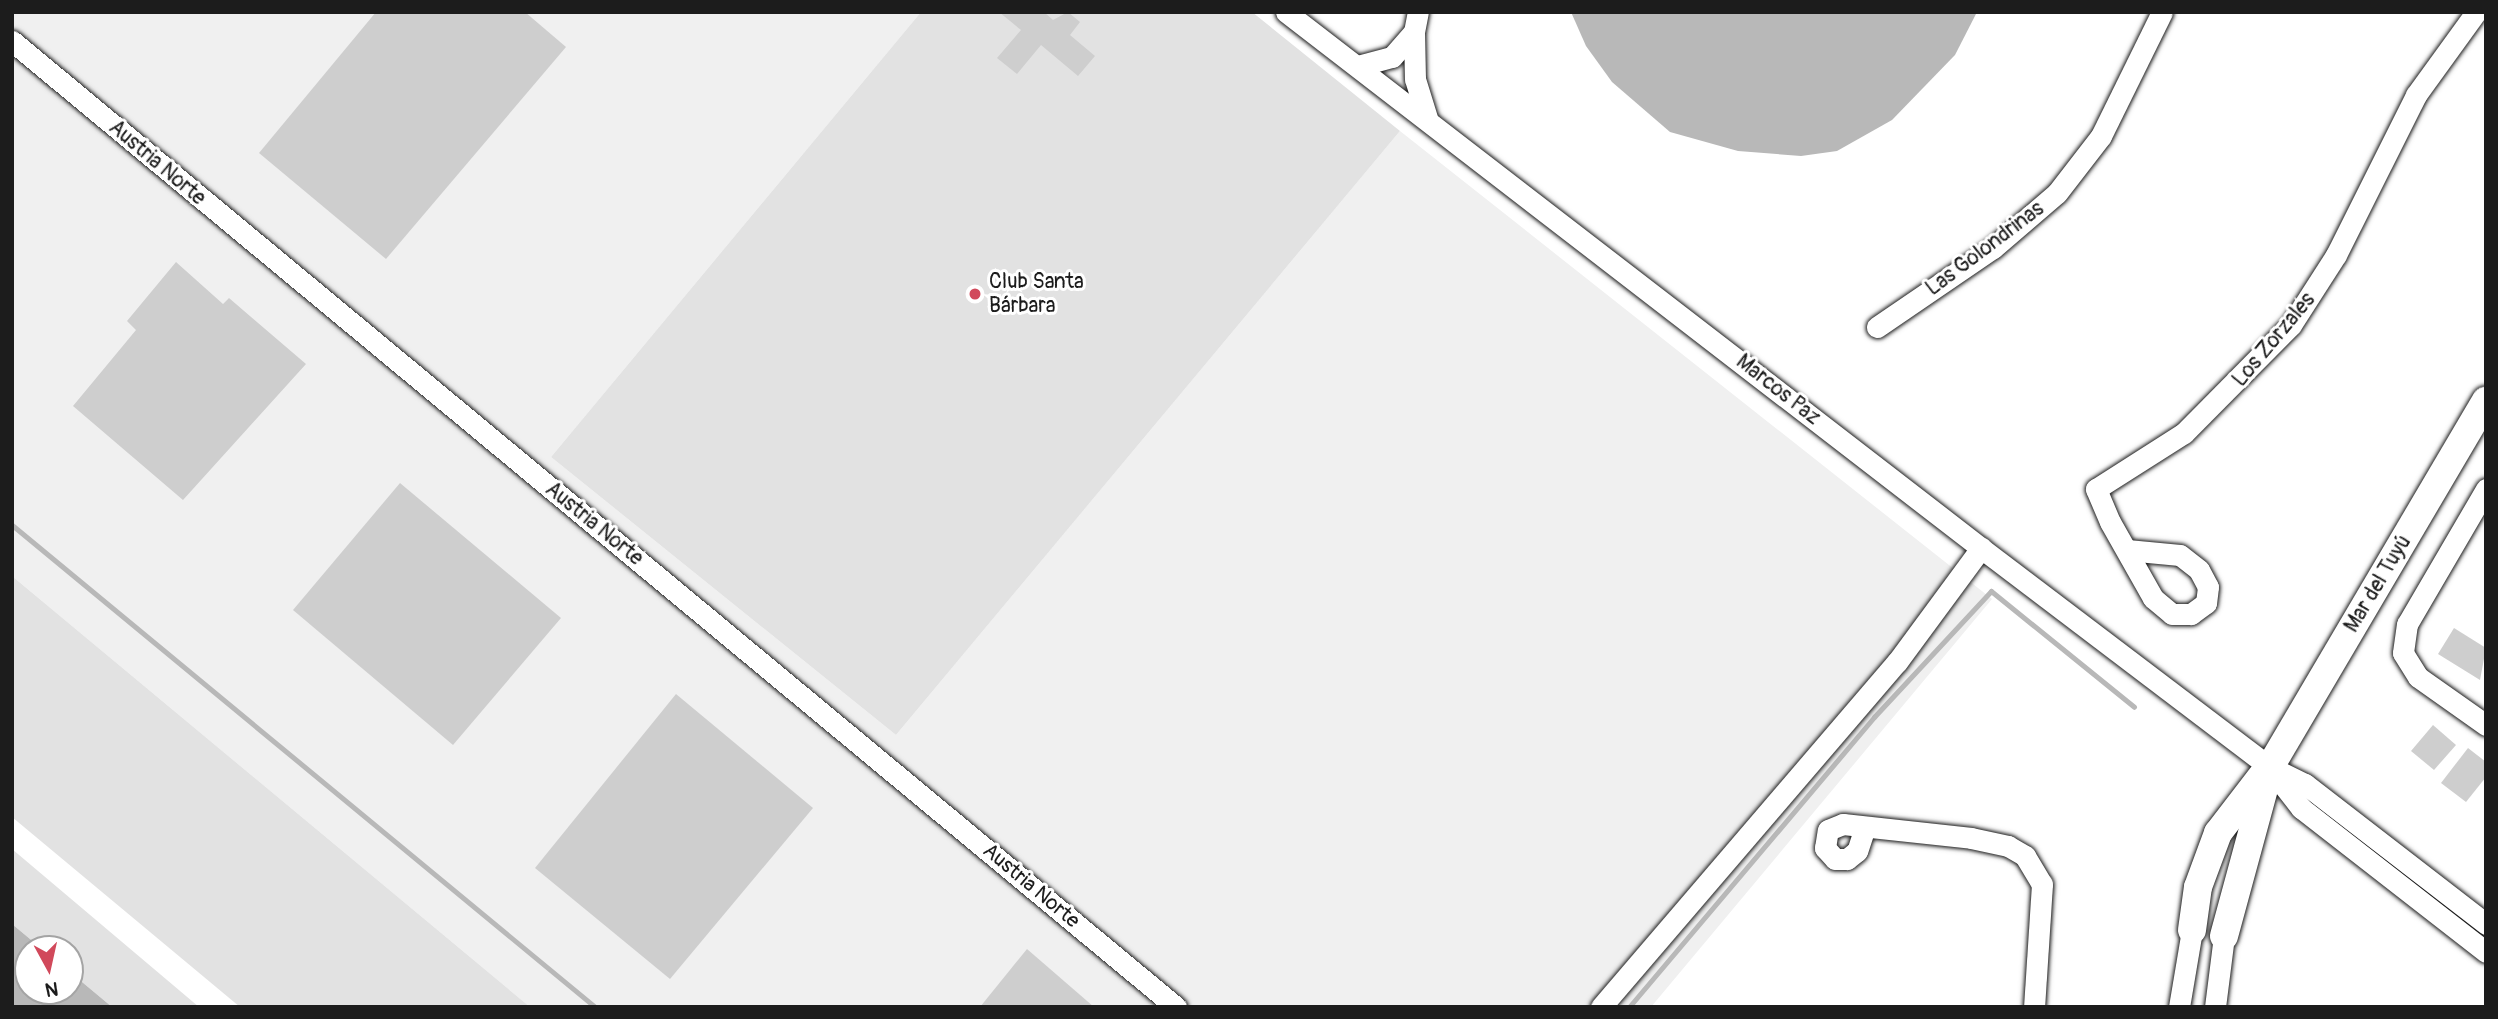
<!DOCTYPE html>
<meta charset="utf-8">
<style>
body{margin:0}
#map{position:relative;width:2498px;height:1019px;overflow:hidden;background:#fff;font-family:Pangolin,sans-serif}
div>[style]{position:absolute}
.built>*{inset:0;background:#f0f0f0}
.green>*{inset:0;background:#e2e2e2}
.water>*{inset:0;background:#b8b8b8}
.stream>*{height:5px;margin:-2.5px;padding:0 2.5px;transform-origin:2.5px;border-radius:2.5px;background:#b8b8b8}
.building>*{inset:0;background:#cecece}
.roads{filter:drop-shadow(0 0 2px #1c1c1c) drop-shadow(0 0 2px #1c1c1c)}
.minor>*{height:21px;margin:-10.5px;padding:0 10.5px;transform-origin:10.5px;border-radius:10.5px;background:#fff}
.tertiary>*{height:28px;margin:-14px;padding:0 14px;transform-origin:14px;border-radius:14px;background:#fff}
.dots>*{width:19px;height:19px;translate:-50% -50%;box-sizing:border-box;border:4px solid #fff;border-radius:50%}
span{translate:-50% -50%;white-space:nowrap;text-align:center;line-height:1.15;-webkit-text-stroke:6px #fff;paint-order:stroke}
.street-label{font-size:21px;color:#1c1c1c}
.poi-label{font-size:21px;color:#1c1c1c}
.left{translate:0 -50%;text-align:left}
.frame{position:absolute;inset:0;border:14px solid #1c1c1c;pointer-events:none}
.north{position:absolute;left:14px;top:935px;width:70px;height:70px;box-sizing:border-box;background:#fff;border:2px solid #a4a4a4;border-radius:50%;rotate:172deg;font-size:19px;font-weight:700;line-height:28px;text-align:center;color:#1c1c1c}
.north::after{content:'';display:block;margin:auto;width:24px;height:32px;background:#d1495b;clip-path:polygon(50% 0,100% 100%,50% 72%,0 100%)}
</style>
<div id="map">
<div class="built">
<i style="clip-path:polygon(12px 12px,921px 12px,551px 457px,896px 735px,1400px 131px,1992px 599px,1651px 1007px,530px 1007px,12px 576px)"></i>
</div>
<div class="green">
<i style="clip-path:polygon(921px 12px,1252px 12px,1400px 131px,896px 735px,551px 457px)"></i>
<i style="clip-path:polygon(12px 576px,530px 1007px,240px 1007px,12px 817px)"></i>
<i style="clip-path:polygon(12px 849px,199px 1007px,112px 1007px,70px 972px,70px 949px,42px 949px,12px 924px)"></i>
</div>
<div class="water">
<i style="clip-path:polygon(1571px 12px,1977px 12px,1955px 55px,1892px 120px,1837px 151px,1801px 156px,1738px 151px,1670px 132px,1612px 82px,1586px 46px)"></i>
<i style="clip-path:polygon(12px 924px,42px 949px,28px 949px,28px 991px,70px 991px,70px 972px,112px 1007px,12px 1007px)"></i>
</div>
<div class="stream">
<i style="left:12px;top:525px;width:756px;rotate:39.58deg"></i>
<i style="left:1629px;top:1007px;width:380px;rotate:-49.8deg"></i>
<i style="left:1874px;top:717px;width:172px;rotate:-47.1deg"></i>
<i style="left:1991px;top:591px;width:184px;rotate:39deg"></i>
</div>
<div class="building">
<i style="clip-path:polygon(376px 12px,525px 12px,566px 47px,386px 259px,259px 153px)"></i>
<i style="clip-path:polygon(999px 12px,1044px 12px,1053px 20px,1068px 12px,1080px 22px,1070px 35px,1095px 56px,1078px 76px,1041px 45px,1017px 74px,997px 58px,1021px 30px)"></i>
<i style="clip-path:polygon(176px 262px,223px 304px,229px 298px,306px 364px,183px 500px,73px 406px,136px 330px,127px 321px)"></i>
<i style="clip-path:polygon(400px 483px,561px 618px,453px 745px,293px 610px)"></i>
<i style="clip-path:polygon(2454px 628px,2486px 648px,2480px 680px,2438px 654px)"></i>
<i style="clip-path:polygon(676px 694px,813px 808px,670px 979px,535px 868px)"></i>
<i style="clip-path:polygon(2433px 725px,2456px 745px,2434px 770px,2411px 751px)"></i>
<i style="clip-path:polygon(2468px 748px,2486px 762px,2486px 777px,2466px 802px,2441px 783px)"></i>
<i style="clip-path:polygon(1027px 949px,1094px 1007px,980px 1007px)"></i>
</div>
<div class="roads">
<div class="minor">
<i style="left:1286px;top:12px;width:878px;rotate:37.64deg"></i>
<i style="left:1981px;top:548px;width:363px;rotate:37.2deg"></i>
<i style="left:2270px;top:767px;width:39px;rotate:26deg"></i>
<i style="left:2305px;top:784px;width:229px;rotate:37.7deg"></i>
<i style="left:1414px;top:32px;width:47px;rotate:88.8deg"></i>
<i style="left:1415px;top:79px;width:41px;rotate:72.9deg"></i>
<i style="left:12px;top:41px;width:1513px;rotate:39.69deg"></i>
<i style="left:1358px;top:66px;width:35px;rotate:-15deg"></i>
<i style="left:1392px;top:57px;width:33px;rotate:-49deg"></i>
<i style="left:1414px;top:32px;width:20px;rotate:-79deg"></i>
<i style="left:1877px;top:327px;width:140px;rotate:-34.3deg"></i>
<i style="left:1993px;top:248px;width:84px;rotate:-40.7deg"></i>
<i style="left:2057px;top:193px;width:72px;rotate:-52.3deg"></i>
<i style="left:2101px;top:136px;width:138px;rotate:-63.8deg"></i>
<i style="left:2486px;top:489px;width:156px;rotate:120.3deg"></i>
<i style="left:2407px;top:624px;width:29px;rotate:98deg"></i>
<i style="left:2403px;top:653px;width:28px;rotate:58deg"></i>
<i style="left:2418px;top:677px;width:83px;rotate:35.2deg"></i>
<i style="left:2127px;top:550px;width:53px;rotate:5.4deg"></i>
<i style="left:2180px;top:555px;width:24px;rotate:38deg"></i>
<i style="left:2199px;top:570px;width:19px;rotate:62deg"></i>
<i style="left:2208px;top:587px;width:16px;rotate:97deg"></i>
<i style="left:2206px;top:603px;width:19px;rotate:144deg"></i>
<i style="left:2191px;top:614px;width:19px;rotate:180deg"></i>
<i style="left:2172px;top:614px;width:25px;rotate:-140deg"></i>
<i style="left:2153px;top:598px;width:87px;rotate:-119.5deg"></i>
<i style="left:2110px;top:522px;width:36px;rotate:-113deg"></i>
<i style="left:2096px;top:489px;width:104px;rotate:-32.5deg"></i>
<i style="left:2184px;top:433px;width:152px;rotate:-45.3deg"></i>
<i style="left:2291px;top:325px;width:83px;rotate:-57.3deg"></i>
<i style="left:2336px;top:255px;width:179px;rotate:-63.4deg"></i>
<i style="left:2416px;top:95px;width:102px;rotate:-54.1deg"></i>
<i style="left:2273px;top:772px;width:46px;rotate:52.1deg"></i>
<i style="left:2301px;top:808px;width:234px;rotate:37.9deg"></i>
<i style="left:1865px;top:827px;width:25px;rotate:108deg"></i>
<i style="left:1857px;top:851px;width:13px;rotate:141deg"></i>
<i style="left:1847px;top:859px;width:12px;rotate:180deg"></i>
<i style="left:1835px;top:859px;width:15px;rotate:-132deg"></i>
<i style="left:1825px;top:848px;width:18px;rotate:-81deg"></i>
<i style="left:1828px;top:830px;width:16px;rotate:-22deg"></i>
<i style="left:1843px;top:824px;width:129px;rotate:6.2deg"></i>
<i style="left:1971px;top:838px;width:38px;rotate:12deg"></i>
<i style="left:2008px;top:846px;width:20px;rotate:30deg"></i>
<i style="left:2025px;top:856px;width:33px;rotate:59deg"></i>
<i style="left:2042px;top:884px;width:123px;rotate:93.7deg"></i>
<i style="left:1601px;top:1007px;width:455px;rotate:-49.4deg"></i>
<i style="left:1897px;top:662px;width:142px;rotate:-53.6deg"></i>
<i style="left:2179px;top:1007px;width:78px;rotate:-80.4deg"></i>
<i style="left:2215px;top:1007px;width:72px;rotate:-82.8deg"></i>
</div>
<div class="tertiary">
<i style="left:2192px;top:930px;width:43px;rotate:-82.1deg"></i>
<i style="left:2198px;top:887px;width:58px;rotate:-69.7deg"></i>
<i style="left:2218px;top:833px;width:71px;rotate:-52.5deg"></i>
<i style="left:2224px;top:936px;width:175px;rotate:-74.8deg"></i>
<i style="left:2270px;top:767px;width:425px;rotate:-59.5deg"></i>
</div>
</div>
<div class="dots">
<i style="left:975px;top:294px;background:#d1495b"></i>
</div>
<div class="street-label">
<span style="left:157px;top:163px;rotate:40deg">Austria Norte</span>
<span style="left:1985px;top:249px;rotate:-37deg">Las Golondrinas</span>
<span style="left:2274px;top:340px;rotate:-50deg">Los Zorzales</span>
<span style="left:1778px;top:390px;rotate:38deg">Marcos Paz</span>
<span style="left:594px;top:524px;rotate:39deg">Austria Norte</span>
<span style="left:2378px;top:584px;rotate:-59deg">Mar del Tuyú</span>
<span style="left:1031px;top:886px;rotate:40deg">Austria Norte</span>
</div>
<div class="poi-label">
<span class="left" style="left:989px;top:294px">Club Santa<br>Bárbara</span>
</div>
<div class="frame"></div>
<div class="north">N</div>
</div>
